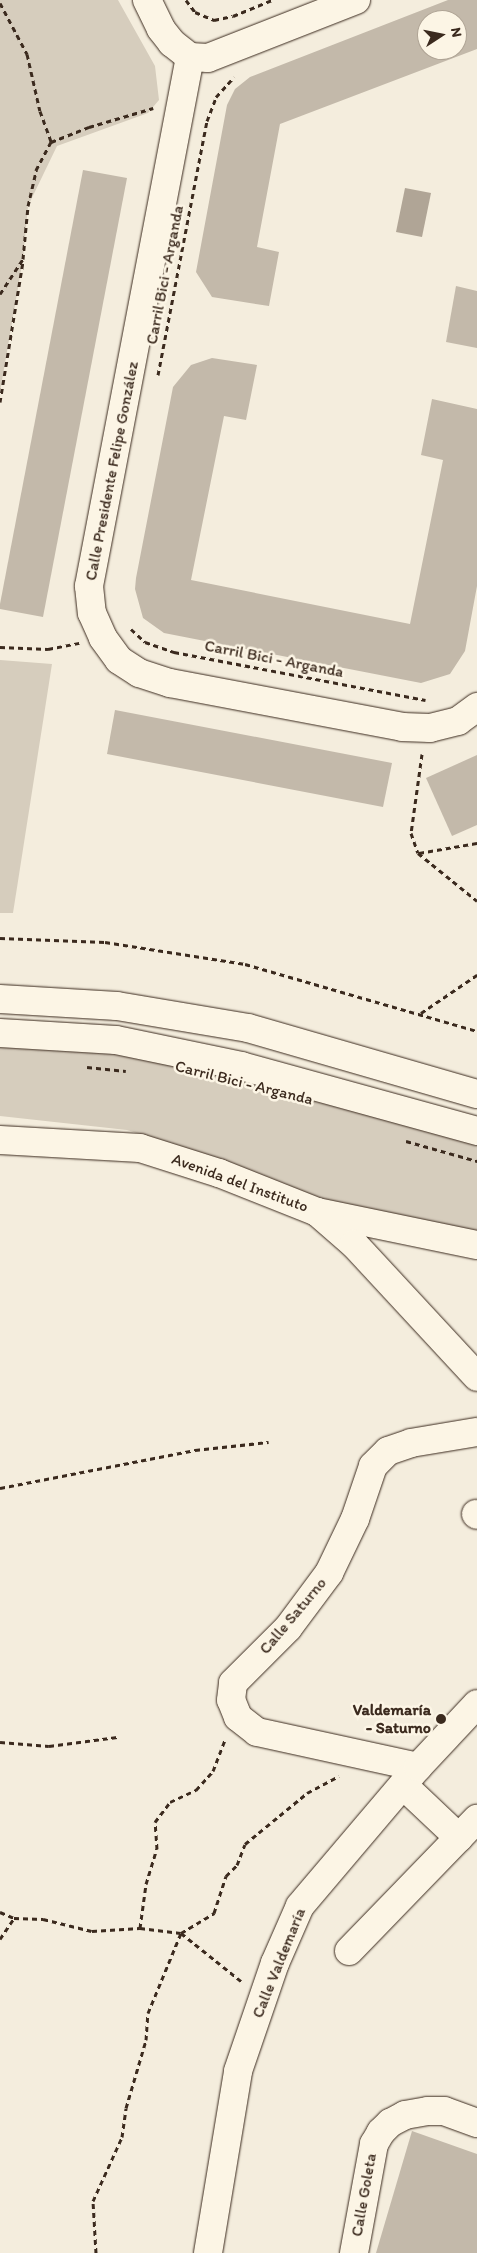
<!DOCTYPE html>
<meta charset="utf-8">
<style>
body{margin:0}
#map{position:relative;width:477px;height:2253px;overflow:hidden;background:#f4eddd;font-family:Itim,sans-serif}
div>[style]{position:absolute}
.green>*{inset:0;background:#d6cdbd}
.water>*{inset:0;background:#b0a596}
.building>*{inset:0;background:#c3b9aa}
.path>*{height:3px;margin-top:-1.5px;transform-origin:0;background:repeating-linear-gradient(90deg,#3b2a1e 0 5px,transparent 0 9px)}
.roads{filter:drop-shadow(0 0 1px #3b2a1e) drop-shadow(0 0 1px #3b2a1e)}
.minor>*{height:28px;margin:-14px;padding:0 14px;transform-origin:14px;border-radius:14px;background:#fcf5e5}
.major>*{height:28px;margin:-14px;padding:0 14px;transform-origin:14px;border-radius:14px;background:#fcf5e5}
.dots>*{width:14px;height:14px;translate:-50% -50%;box-sizing:border-box;border:2px solid #fcf5e5;border-radius:50%}
span{translate:-50% -50%;white-space:nowrap;text-align:center;line-height:1.15;-webkit-text-stroke:5px #fcf5e5;paint-order:stroke}
.street-label{font-size:16px;color:#3b2a1e}
.poi-label{font-size:16px;color:#3b2a1e;font-weight:700}
.right{translate:-100% -50%;text-align:right}
.north{position:absolute;left:417px;top:10px;width:50px;height:50px;box-sizing:border-box;background:#fcf5e5;border:1px solid #afa495;border-radius:50%;rotate:79deg;font-size:14px;font-weight:700;line-height:20px;text-align:center;color:#3b2a1e}
.north::after{content:'';display:block;margin:auto;width:18px;height:22px;background:#3b2a1e;clip-path:polygon(50% 0,100% 100%,50% 72%,0 100%)}
</style>
<div id="map">
<div class="green">
<i style="clip-path:polygon(0 0,118px 0,155px 66px,159px 100px,148px 113px,57px 146px,28px 206px,23px 259px,0 392px)"></i>
<i style="clip-path:polygon(0 660px,52px 664px,13px 913px,0 913px)"></i>
<i style="clip-path:polygon(0 1047px,114px 1054px,246px 1078px,477px 1145px,477px 1237px,321px 1199px,180px 1146px,127px 1130px,0 1116px)"></i>
</div>
<div class="water">
<i style="clip-path:polygon(405px 188px,431px 193px,422px 237px,396px 232px)"></i>
</div>
<div class="building">
<i style="clip-path:polygon(evenodd,448px 0,477px 0,477px 49px,280px 124px,257px 247px,279px 252px,269px 306px,212px 297px,196px 272px,227px 105px,235px 89px,250px 77px,448px 0,427px 20px,457px 20px,457px 50px,427px 50px,427px 20px)"></i>
<i style="clip-path:polygon(83px 170px,127px 178px,43px 617px,0 609px,0 604px)"></i>
<i style="clip-path:polygon(456px 286px,477px 291px,477px 348px,446px 342px)"></i>
<i style="clip-path:polygon(212px 358px,257px 365px,246px 420px,224px 416px,191px 580px,410px 624px,443px 460px,421px 455px,432px 399px,477px 409px,477px 586px,465px 651px,450px 674px,421px 683px,164px 633px,143px 618px,135px 589px,136px 578px,173px 387px,191px 365px)"></i>
<i style="clip-path:polygon(115px 710px,392px 763px,383px 807px,107px 754px)"></i>
<i style="clip-path:polygon(477px 755px,477px 825px,452px 836px,426px 778px)"></i>
<i style="clip-path:polygon(412px 2131px,477px 2154px,477px 2253px,376px 2253px)"></i>
</div>
<div class="path">
<i style="left:186px;top:0;width:15px;rotate:53deg"></i>
<i style="left:195px;top:12px;width:21px;rotate:23deg"></i>
<i style="left:214px;top:20px;width:19px;rotate:-12deg"></i>
<i style="left:233px;top:16px;width:42px;rotate:-22.3deg"></i>
<i style="left:0;top:3px;width:58px;rotate:62.1deg"></i>
<i style="left:27px;top:54px;width:58px;rotate:77.2deg"></i>
<i style="left:40px;top:111px;width:33px;rotate:70deg"></i>
<i style="left:0;top:294px;width:42px;rotate:-56.7deg"></i>
<i style="left:23px;top:259px;width:53px;rotate:-84.6deg"></i>
<i style="left:28px;top:206px;width:37px;rotate:-77deg"></i>
<i style="left:36px;top:170px;width:32px;rotate:-62deg"></i>
<i style="left:51px;top:142px;width:41px;rotate:-21.5deg"></i>
<i style="left:89px;top:127px;width:67px;rotate:-16.5deg"></i>
<i style="left:158px;top:375px;width:259px;rotate:-79.1deg"></i>
<i style="left:207px;top:121px;width:26px;rotate:-69deg"></i>
<i style="left:216px;top:97px;width:27px;rotate:-48deg"></i>
<i style="left:0;top:402px;width:142px;rotate:-80.7deg"></i>
<i style="left:131px;top:629px;width:19px;rotate:43deg"></i>
<i style="left:145px;top:642px;width:31px;rotate:19deg"></i>
<i style="left:174px;top:652px;width:256px;rotate:10.8deg"></i>
<i style="left:0;top:647px;width:48px;rotate:2.4deg"></i>
<i style="left:48px;top:649px;width:32px;rotate:-11deg"></i>
<i style="left:422px;top:754px;width:80px;rotate:97.9deg"></i>
<i style="left:411px;top:833px;width:21px;rotate:71deg"></i>
<i style="left:418px;top:853px;width:76px;rotate:39.1deg"></i>
<i style="left:419px;top:853px;width:59px;rotate:-9.8deg"></i>
<i style="left:0;top:938px;width:105px;rotate:2.2deg"></i>
<i style="left:105px;top:942px;width:142px;rotate:8.9deg"></i>
<i style="left:245px;top:964px;width:241px;rotate:16.1deg"></i>
<i style="left:421px;top:1013px;width:68px;rotate:-34.2deg"></i>
<i style="left:87px;top:1067px;width:39px;rotate:6deg"></i>
<i style="left:406px;top:1141px;width:74px;rotate:15.7deg"></i>
<i style="left:0;top:1488px;width:199px;rotate:-11deg"></i>
<i style="left:195px;top:1450px;width:74px;rotate:-6.2deg"></i>
<i style="left:0;top:1742px;width:49px;rotate:4.7deg"></i>
<i style="left:49px;top:1746px;width:69px;rotate:-7.5deg"></i>
<i style="left:0;top:1912px;width:15px;rotate:23deg"></i>
<i style="left:14px;top:1918px;width:29px;rotate:2deg"></i>
<i style="left:43px;top:1919px;width:50px;rotate:13.8deg"></i>
<i style="left:92px;top:1931px;width:48px;rotate:-3.6deg"></i>
<i style="left:140px;top:1928px;width:44px;rotate:-82.2deg"></i>
<i style="left:146px;top:1884px;width:37px;rotate:-73deg"></i>
<i style="left:157px;top:1849px;width:27px;rotate:-94deg"></i>
<i style="left:155px;top:1822px;width:25px;rotate:-53deg"></i>
<i style="left:170px;top:1802px;width:29px;rotate:-25deg"></i>
<i style="left:196px;top:1790px;width:25px;rotate:-48deg"></i>
<i style="left:213px;top:1771px;width:33px;rotate:-69deg"></i>
<i style="left:140px;top:1928px;width:41px;rotate:7deg"></i>
<i style="left:181px;top:1933px;width:39px;rotate:-31deg"></i>
<i style="left:214px;top:1913px;width:39px;rotate:-72deg"></i>
<i style="left:226px;top:1876px;width:16px;rotate:-45deg"></i>
<i style="left:237px;top:1865px;width:22px;rotate:-69deg"></i>
<i style="left:245px;top:1844px;width:80px;rotate:-39.4deg"></i>
<i style="left:307px;top:1793px;width:36px;rotate:-28deg"></i>
<i style="left:181px;top:1933px;width:77px;rotate:38.7deg"></i>
<i style="left:0;top:1939px;width:25px;rotate:-56deg"></i>
<i style="left:96px;top:2253px;width:52px;rotate:-93.3deg"></i>
<i style="left:93px;top:2201px;width:70px;rotate:-65.6deg"></i>
<i style="left:122px;top:2137px;width:29px;rotate:-82deg"></i>
<i style="left:126px;top:2108px;width:71px;rotate:-73.6deg"></i>
<i style="left:146px;top:2040px;width:27px;rotate:-86deg"></i>
<i style="left:148px;top:2013px;width:87px;rotate:-67.6deg"></i>
</div>
<div class="roads">
<div class="minor">
<i style="left:147px;top:0;width:32px;rotate:64deg"></i>
<i style="left:161px;top:29px;width:18px;rotate:52deg"></i>
<i style="left:172px;top:43px;width:23px;rotate:38deg"></i>
<i style="left:190px;top:57px;width:18px;rotate:3deg"></i>
<i style="left:208px;top:58px;width:159px;rotate:-21.4deg"></i>
<i style="left:190px;top:57px;width:539px;rotate:100.81deg"></i>
<i style="left:89px;top:586px;width:27px;rotate:84deg"></i>
<i style="left:92px;top:613px;width:27px;rotate:66deg"></i>
<i style="left:103px;top:638px;width:27px;rotate:54deg"></i>
<i style="left:119px;top:660px;width:24px;rotate:33deg"></i>
<i style="left:139px;top:673px;width:33px;rotate:18deg"></i>
<i style="left:170px;top:683px;width:236px;rotate:10.7deg"></i>
<i style="left:402px;top:727px;width:28px;rotate:2deg"></i>
<i style="left:430px;top:728px;width:29px;rotate:-14deg"></i>
<i style="left:458px;top:721px;width:24px;rotate:-36deg"></i>
<i style="left:0;top:1140px;width:140px;rotate:3.3deg"></i>
<i style="left:140px;top:1148px;width:83px;rotate:17.6deg"></i>
<i style="left:219px;top:1173px;width:105px;rotate:21.7deg"></i>
<i style="left:317px;top:1212px;width:163px;rotate:11.7deg"></i>
<i style="left:317px;top:1212px;width:49px;rotate:40.9deg"></i>
<i style="left:354px;top:1244px;width:181px;rotate:47.2deg"></i>
<i style="left:476px;top:1514px;width:1px;rotate:45deg"></i>
<i style="left:418px;top:1767px;width:165px;rotate:-167.7deg"></i>
<i style="left:257px;top:1732px;width:24px;rotate:-142deg"></i>
<i style="left:238px;top:1717px;width:18px;rotate:-112deg"></i>
<i style="left:231px;top:1700px;width:17px;rotate:-83deg"></i>
<i style="left:233px;top:1683px;width:78px;rotate:-45deg"></i>
<i style="left:288px;top:1628px;width:69px;rotate:-53.3deg"></i>
<i style="left:329px;top:1573px;width:60px;rotate:-64.3deg"></i>
<i style="left:355px;top:1519px;width:56px;rotate:-71.2deg"></i>
<i style="left:373px;top:1466px;width:21px;rotate:-45deg"></i>
<i style="left:388px;top:1451px;width:24px;rotate:-19deg"></i>
<i style="left:411px;top:1443px;width:67px;rotate:-9.5deg"></i>
<i style="left:403px;top:1785px;width:77px;rotate:43.4deg"></i>
<i style="left:349px;top:1951px;width:184px;rotate:-45.9deg"></i>
<i style="left:354px;top:2253px;width:111px;rotate:-79.6deg"></i>
<i style="left:374px;top:2144px;width:14px;rotate:-60deg"></i>
<i style="left:381px;top:2132px;width:13px;rotate:-45deg"></i>
<i style="left:390px;top:2123px;width:17px;rotate:-28deg"></i>
<i style="left:405px;top:2115px;width:23px;rotate:-10deg"></i>
<i style="left:428px;top:2111px;width:16px"></i>
<i style="left:444px;top:2111px;width:35px;rotate:20deg"></i>
</div>
<div class="major">
<i style="left:0;top:999px;width:117px;rotate:3.4deg"></i>
<i style="left:117px;top:1006px;width:133px;rotate:9.5deg"></i>
<i style="left:248px;top:1028px;width:238px;rotate:16.1deg"></i>
<i style="left:0;top:1033px;width:116px;rotate:3.5deg"></i>
<i style="left:116px;top:1040px;width:128px;rotate:11.7deg"></i>
<i style="left:241px;top:1066px;width:245px;rotate:15.4deg"></i>
<i style="left:208px;top:2253px;width:184px;rotate:-80.6deg"></i>
<i style="left:238px;top:2071px;width:114px;rotate:-71.1deg"></i>
<i style="left:275px;top:1963px;width:62px;rotate:-66.3deg"></i>
<i style="left:300px;top:1906px;width:182px;rotate:-49.7deg"></i>
<i style="left:418px;top:1767px;width:86px;rotate:-46.9deg"></i>
</div>
</div>
<div class="dots">
<i style="left:441px;top:1719px;background:#3b2a1e"></i>
</div>
<div class="street-label">
<span style="left:165px;top:275px;rotate:-79deg">Carril Bici - Arganda</span>
<span style="left:112px;top:471px;rotate:-79deg">Calle Presidente Felipe González</span>
<span style="left:274px;top:659px;rotate:11deg">Carril Bici - Arganda</span>
<span style="left:244px;top:1083px;rotate:14deg">Carril Bici - Arganda</span>
<span style="left:240px;top:1183px;rotate:20deg">Avenida del Instituto</span>
<span style="left:293px;top:1616px;rotate:-50deg">Calle Saturno</span>
<span style="left:279px;top:1963px;rotate:-68deg">Calle Valdemaría</span>
<span style="left:364px;top:2195px;rotate:-80deg">Calle Goleta</span>
</div>
<div class="poi-label">
<span class="right" style="left:431px;top:1719px">Valdemaría<br>- Saturno</span>
</div>
<div class="north">N</div>
</div>
